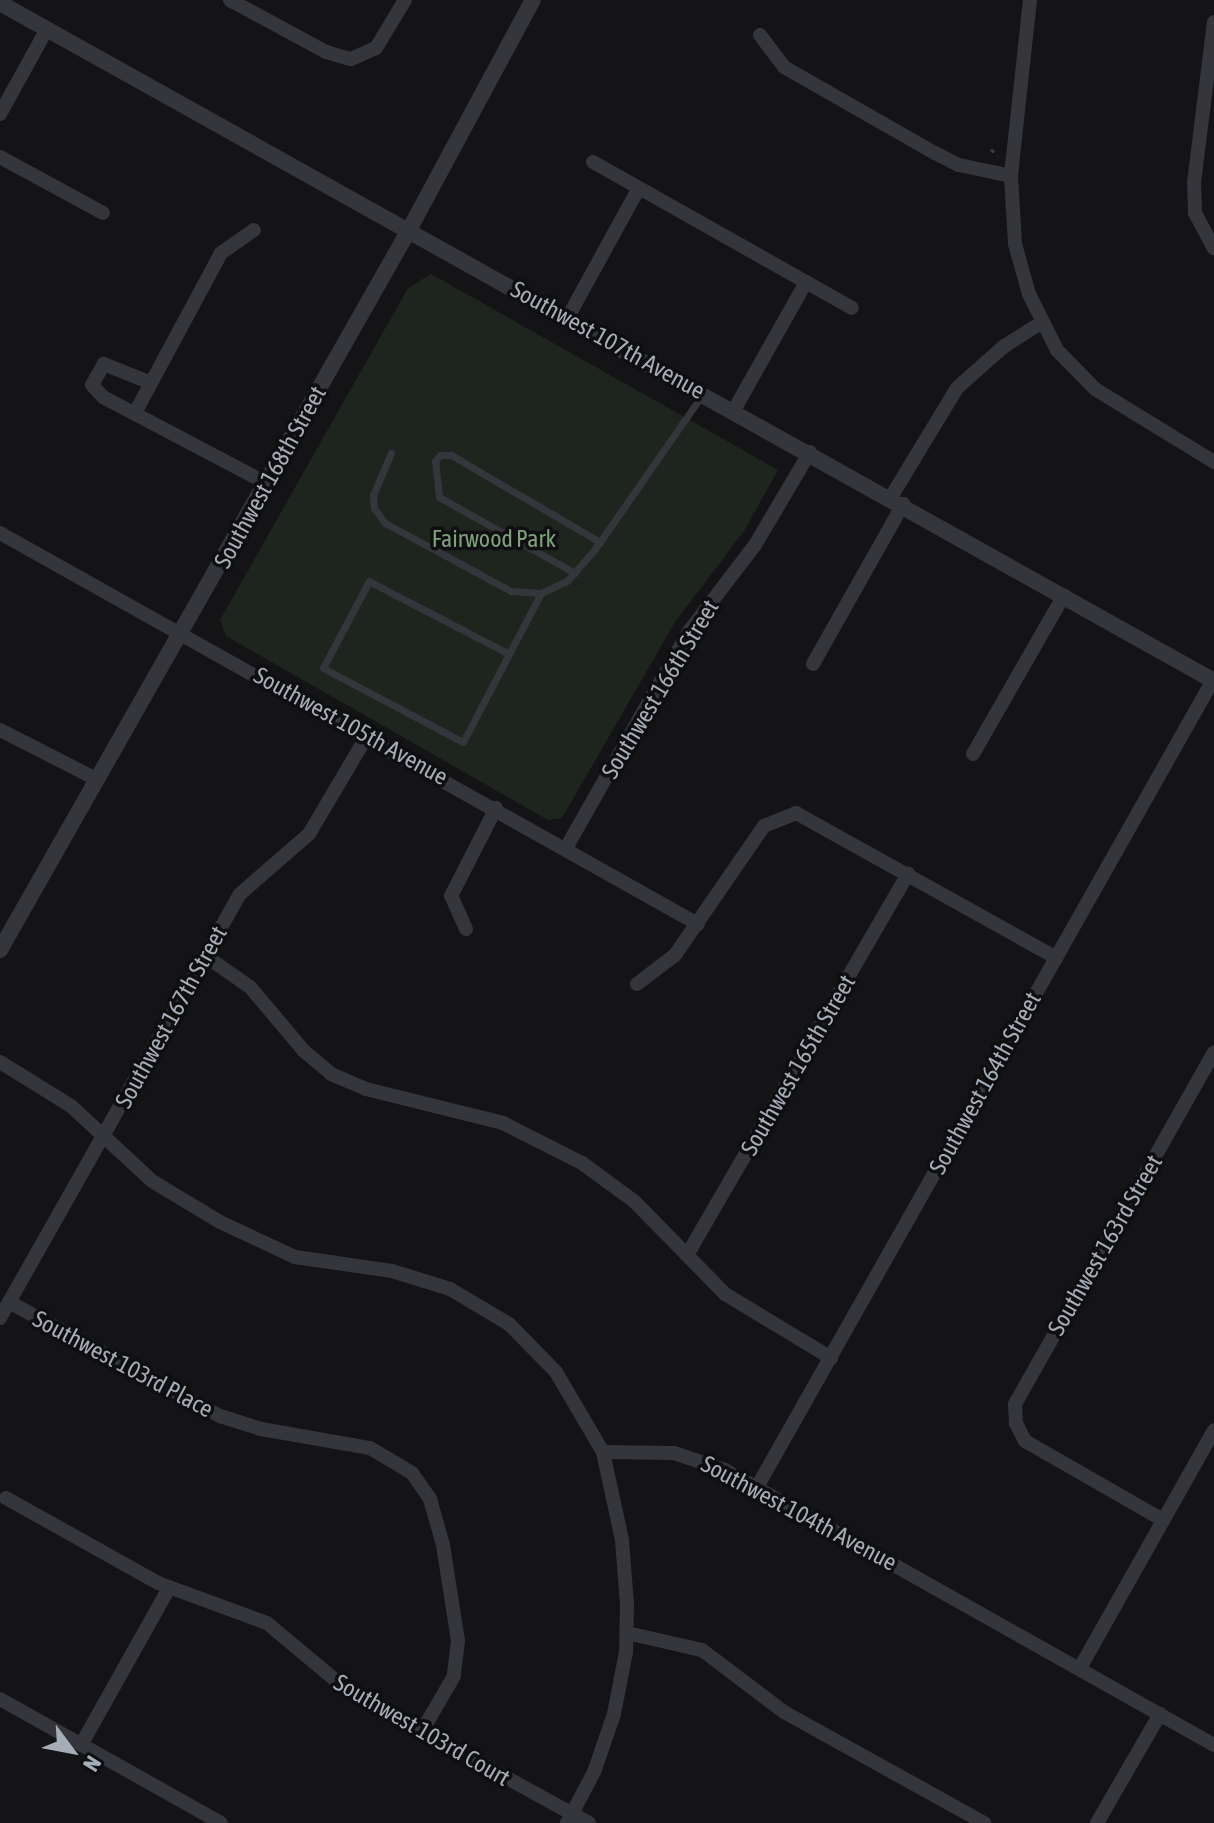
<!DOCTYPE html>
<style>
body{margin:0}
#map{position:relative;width:1214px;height:1823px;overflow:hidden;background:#141416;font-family:"Asap Condensed",sans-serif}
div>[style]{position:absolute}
.green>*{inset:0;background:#1e251e}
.path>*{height:3px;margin-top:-1.5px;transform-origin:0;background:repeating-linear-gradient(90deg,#3b3e42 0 4px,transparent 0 10px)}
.service>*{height:7px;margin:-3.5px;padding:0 3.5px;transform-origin:3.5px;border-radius:3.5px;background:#35363b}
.minor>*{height:14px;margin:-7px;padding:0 7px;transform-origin:7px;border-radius:7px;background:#35363b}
.tertiary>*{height:16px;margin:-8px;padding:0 8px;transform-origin:8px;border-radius:8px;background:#35363b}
span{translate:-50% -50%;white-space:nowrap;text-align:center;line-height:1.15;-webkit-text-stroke:7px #0f0f11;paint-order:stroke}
.street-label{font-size:24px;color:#a5adb6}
.park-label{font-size:24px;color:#7fa17c}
.north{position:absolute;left:32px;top:1711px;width:80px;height:80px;-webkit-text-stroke:6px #0f0f11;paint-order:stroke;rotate:122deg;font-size:22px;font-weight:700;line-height:32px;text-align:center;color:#a5adb6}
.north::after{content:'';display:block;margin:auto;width:28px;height:36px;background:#a5adb6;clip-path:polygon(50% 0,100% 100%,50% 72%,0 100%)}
</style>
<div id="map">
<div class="green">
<i style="clip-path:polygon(431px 274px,778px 470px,744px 531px,675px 622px,562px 818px,548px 820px,226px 636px,220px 620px,408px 288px)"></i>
</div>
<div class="path">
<i style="left:991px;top:149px;width:10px;rotate:45deg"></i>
</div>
<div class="service">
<i style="left:391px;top:453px;width:46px;rotate:113.2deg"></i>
<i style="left:373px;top:495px;width:13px;rotate:86deg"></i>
<i style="left:374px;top:508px;width:19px;rotate:54deg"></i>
<i style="left:385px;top:523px;width:143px;rotate:28.4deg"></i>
<i style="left:511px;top:591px;width:30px;rotate:4deg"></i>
<i style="left:541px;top:593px;width:29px;rotate:-25deg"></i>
<i style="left:567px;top:581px;width:43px;rotate:-48.8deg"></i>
<i style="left:595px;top:549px;width:188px;rotate:-55.2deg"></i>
<i style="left:575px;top:573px;width:156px;rotate:-150.8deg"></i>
<i style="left:439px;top:497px;width:36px;rotate:-96deg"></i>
<i style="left:435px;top:461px;width:8px;rotate:-50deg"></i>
<i style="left:440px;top:455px;width:11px"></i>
<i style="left:451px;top:455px;width:173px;rotate:30.3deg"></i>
<i style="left:509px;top:654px;width:158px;rotate:-152.5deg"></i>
<i style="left:369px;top:581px;width:98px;rotate:117.9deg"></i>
<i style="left:323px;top:668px;width:158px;rotate:27.9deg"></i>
<i style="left:463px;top:742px;width:168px;rotate:-62.4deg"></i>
</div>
<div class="minor">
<i style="left:230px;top:0;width:109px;rotate:28.4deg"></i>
<i style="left:326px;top:52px;width:26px;rotate:16deg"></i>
<i style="left:351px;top:59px;width:27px;rotate:-24deg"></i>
<i style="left:376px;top:48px;width:56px;rotate:-58.9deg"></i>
<i style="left:1030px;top:0;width:177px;rotate:96.2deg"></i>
<i style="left:1011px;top:176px;width:68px;rotate:86.6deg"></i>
<i style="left:1015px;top:244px;width:52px;rotate:74.4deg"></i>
<i style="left:1029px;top:294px;width:63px;rotate:63.4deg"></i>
<i style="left:1057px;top:350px;width:54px;rotate:45.7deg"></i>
<i style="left:1095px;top:389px;width:140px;rotate:31.5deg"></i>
<i style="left:1214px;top:22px;width:161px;rotate:97.1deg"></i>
<i style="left:1194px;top:182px;width:31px;rotate:88deg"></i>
<i style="left:1195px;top:213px;width:40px;rotate:62deg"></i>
<i style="left:760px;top:35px;width:40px;rotate:53deg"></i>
<i style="left:784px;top:67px;width:174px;rotate:29.7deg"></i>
<i style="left:935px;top:153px;width:27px;rotate:27deg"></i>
<i style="left:959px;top:165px;width:53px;rotate:11.9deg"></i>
<i style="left:0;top:114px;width:97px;rotate:-61.1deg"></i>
<i style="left:0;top:157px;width:117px;rotate:28.5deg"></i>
<i style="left:593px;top:162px;width:297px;rotate:29.4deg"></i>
<i style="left:568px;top:317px;width:147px;rotate:-61.2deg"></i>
<i style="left:151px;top:383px;width:51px;rotate:-158deg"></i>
<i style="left:104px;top:364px;width:24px;rotate:120deg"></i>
<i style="left:92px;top:385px;width:16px;rotate:47deg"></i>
<i style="left:103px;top:397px;width:184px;rotate:27.8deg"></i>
<i style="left:734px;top:410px;width:147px;rotate:-60.6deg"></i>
<i style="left:136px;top:411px;width:179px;rotate:-61.7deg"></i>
<i style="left:221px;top:253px;width:40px;rotate:-34.9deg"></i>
<i style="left:891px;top:497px;width:127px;rotate:-58.8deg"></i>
<i style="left:957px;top:388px;width:62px;rotate:-41.7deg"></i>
<i style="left:1003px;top:347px;width:45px;rotate:-32.3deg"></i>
<i style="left:0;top:533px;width:800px;rotate:29.26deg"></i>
<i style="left:813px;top:664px;width:184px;rotate:-60.6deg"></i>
<i style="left:0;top:730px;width:108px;rotate:27deg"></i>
<i style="left:973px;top:754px;width:183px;rotate:-60.2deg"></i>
<i style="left:566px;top:848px;width:251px;rotate:-60.4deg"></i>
<i style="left:690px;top:630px;width:107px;rotate:-52.6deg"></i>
<i style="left:755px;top:545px;width:108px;rotate:-59.4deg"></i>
<i style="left:466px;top:929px;width:36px;rotate:-114deg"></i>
<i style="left:451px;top:896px;width:99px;rotate:-62.9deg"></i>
<i style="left:204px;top:955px;width:56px;rotate:34.8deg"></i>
<i style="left:250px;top:987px;width:84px;rotate:49.8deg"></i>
<i style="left:304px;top:1051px;width:35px;rotate:40deg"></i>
<i style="left:331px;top:1074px;width:38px;rotate:23deg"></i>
<i style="left:366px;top:1089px;width:141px;rotate:13.9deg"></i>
<i style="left:503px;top:1123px;width:89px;rotate:26.9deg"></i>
<i style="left:582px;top:1163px;width:64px;rotate:36.2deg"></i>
<i style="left:634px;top:1201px;width:130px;rotate:45.6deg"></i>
<i style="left:725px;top:1294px;width:124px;rotate:31.1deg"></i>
<i style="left:637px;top:984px;width:48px;rotate:-37.3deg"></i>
<i style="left:675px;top:955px;width:157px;rotate:-55.4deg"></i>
<i style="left:764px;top:826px;width:35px;rotate:-22deg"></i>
<i style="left:796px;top:813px;width:298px;rotate:29.1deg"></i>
<i style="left:0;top:1062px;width:84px;rotate:31.8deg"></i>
<i style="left:71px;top:1106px;width:110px;rotate:42.8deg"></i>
<i style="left:152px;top:1181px;width:79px;rotate:31.1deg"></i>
<i style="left:220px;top:1222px;width:83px;rotate:25deg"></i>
<i style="left:295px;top:1257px;width:98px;rotate:8.2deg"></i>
<i style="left:392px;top:1271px;width:61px;rotate:17.2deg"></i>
<i style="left:450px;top:1289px;width:69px;rotate:30.7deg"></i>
<i style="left:509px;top:1324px;width:67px;rotate:45.6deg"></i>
<i style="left:556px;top:1372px;width:93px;rotate:59.6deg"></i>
<i style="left:603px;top:1452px;width:90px;rotate:77.8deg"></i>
<i style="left:622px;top:1540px;width:65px;rotate:85.6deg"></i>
<i style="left:627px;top:1605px;width:47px;rotate:91.2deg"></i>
<i style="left:626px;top:1652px;width:63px;rotate:101deg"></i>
<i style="left:614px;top:1714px;width:61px;rotate:109deg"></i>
<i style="left:594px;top:1772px;width:58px;rotate:117.9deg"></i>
<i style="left:687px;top:1255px;width:441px;rotate:-59.9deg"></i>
<i style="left:9px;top:1302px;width:240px;rotate:28.4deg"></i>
<i style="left:220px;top:1416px;width:43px;rotate:17.6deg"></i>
<i style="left:261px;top:1429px;width:111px;rotate:9.9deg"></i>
<i style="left:370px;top:1448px;width:49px;rotate:30.8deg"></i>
<i style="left:412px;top:1473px;width:32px;rotate:55deg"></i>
<i style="left:430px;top:1499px;width:48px;rotate:74.2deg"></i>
<i style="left:443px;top:1545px;width:97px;rotate:81.1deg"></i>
<i style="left:458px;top:1641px;width:35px;rotate:97deg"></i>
<i style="left:454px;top:1676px;width:66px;rotate:120.1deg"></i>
<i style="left:0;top:1318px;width:487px;rotate:-60.5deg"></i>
<i style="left:240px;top:894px;width:91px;rotate:-41deg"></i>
<i style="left:309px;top:834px;width:114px;rotate:-59.4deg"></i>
<i style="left:603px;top:1452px;width:71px;rotate:0.8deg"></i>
<i style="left:674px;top:1453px;width:54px;rotate:18.4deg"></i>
<i style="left:725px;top:1470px;width:561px;rotate:29.35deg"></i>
<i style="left:757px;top:1487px;width:927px;rotate:-60.53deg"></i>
<i style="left:6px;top:1498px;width:174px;rotate:29.2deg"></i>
<i style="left:158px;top:1583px;width:116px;rotate:20.2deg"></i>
<i style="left:267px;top:1623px;width:104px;rotate:39.9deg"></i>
<i style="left:347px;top:1690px;width:276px;rotate:28.8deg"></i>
<i style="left:1163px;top:1520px;width:159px;rotate:-150.2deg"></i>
<i style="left:1025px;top:1441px;width:20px;rotate:-117deg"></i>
<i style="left:1016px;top:1423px;width:19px;rotate:-93deg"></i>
<i style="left:1015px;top:1404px;width:404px;rotate:-60.5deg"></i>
<i style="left:627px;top:1633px;width:77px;rotate:12.8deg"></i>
<i style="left:702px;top:1650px;width:103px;rotate:37.1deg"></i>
<i style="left:784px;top:1712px;width:229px;rotate:29deg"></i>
<i style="left:1080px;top:1668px;width:273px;rotate:-60.6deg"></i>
<i style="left:0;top:1699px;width:253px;rotate:29.3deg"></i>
<i style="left:81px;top:1745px;width:180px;rotate:-60.7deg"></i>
<i style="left:1097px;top:1823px;width:126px;rotate:-60deg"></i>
</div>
<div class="tertiary">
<i style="left:0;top:3px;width:1390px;rotate:29.18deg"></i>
<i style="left:0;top:950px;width:828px;rotate:-60.4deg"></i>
<i style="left:409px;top:230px;width:261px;rotate:-61.7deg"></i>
</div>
<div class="street-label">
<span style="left:608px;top:340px;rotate:29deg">Southwest 107th Avenue</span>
<span style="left:270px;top:477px;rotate:-61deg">Southwest 168th Street</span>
<span style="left:660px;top:689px;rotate:-59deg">Southwest 166th Street</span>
<span style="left:351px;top:726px;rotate:29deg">Southwest 105th Avenue</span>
<span style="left:171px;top:1017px;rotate:-61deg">Southwest 167th Street</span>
<span style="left:798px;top:1065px;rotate:-60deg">Southwest 165th Street</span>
<span style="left:985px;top:1083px;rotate:-61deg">Southwest 164th Street</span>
<span style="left:1105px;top:1245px;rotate:-60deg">Southwest 163rd Street</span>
<span style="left:123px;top:1364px;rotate:28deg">Southwest 103rd Place</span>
<span style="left:799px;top:1513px;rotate:28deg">Southwest 104th Avenue</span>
<span style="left:422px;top:1730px;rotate:30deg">Southwest 103rd Court</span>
</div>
<div class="park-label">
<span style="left:494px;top:539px">Fairwood Park</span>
</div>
<div class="north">N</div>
</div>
